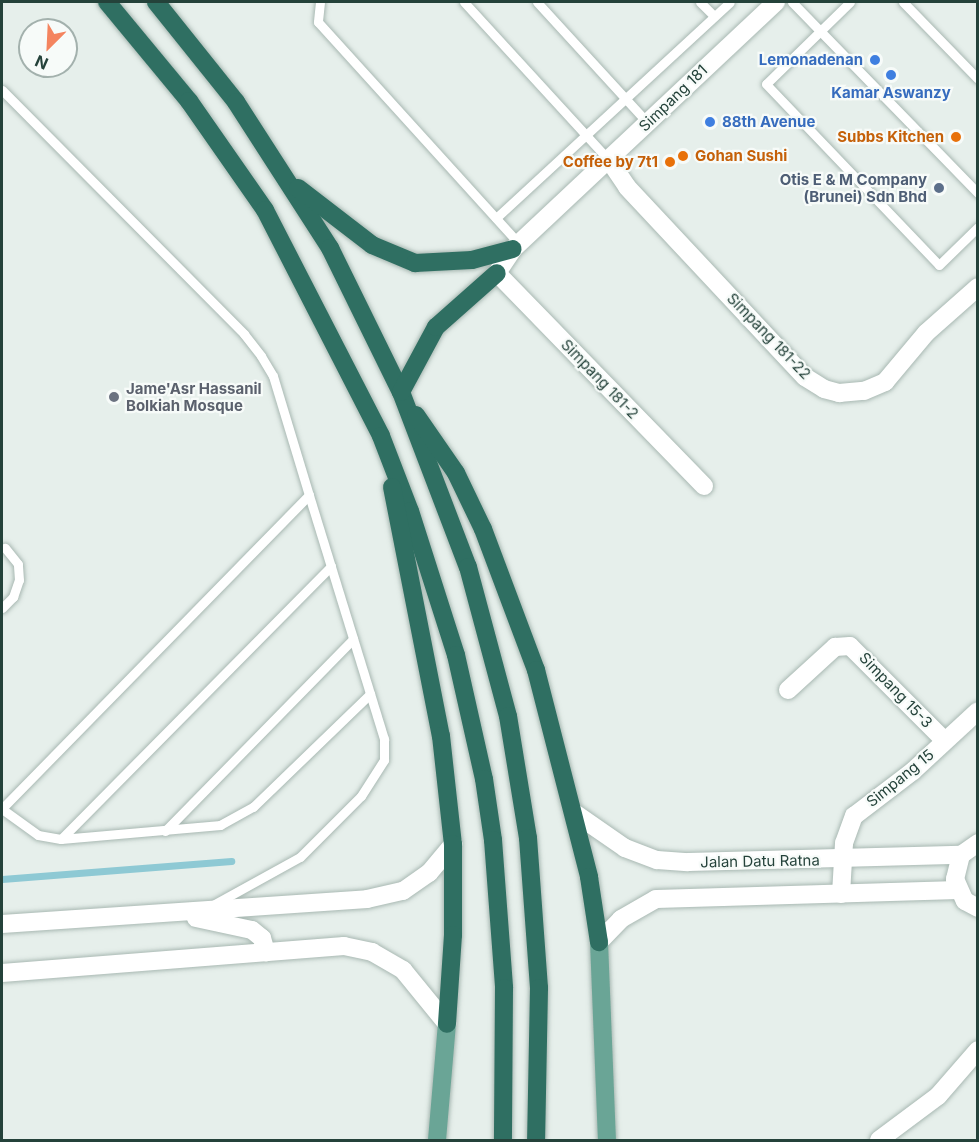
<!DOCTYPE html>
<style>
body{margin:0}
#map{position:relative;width:979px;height:1142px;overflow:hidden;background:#e6efeb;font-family:Inter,sans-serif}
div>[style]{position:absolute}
.stream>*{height:7px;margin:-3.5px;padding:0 3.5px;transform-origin:3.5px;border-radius:3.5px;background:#8ec9d4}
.roads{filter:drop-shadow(0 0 2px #a8b8b2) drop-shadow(0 0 2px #a8b8b2)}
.lane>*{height:9px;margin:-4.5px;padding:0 4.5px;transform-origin:4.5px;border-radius:4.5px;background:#fff}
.street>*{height:18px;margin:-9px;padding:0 9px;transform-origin:9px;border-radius:9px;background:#fff}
.secondary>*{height:18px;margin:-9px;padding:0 9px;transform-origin:9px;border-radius:9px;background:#fff}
.primary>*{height:18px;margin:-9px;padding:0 9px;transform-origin:9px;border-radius:9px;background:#6aa596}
.highway>*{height:18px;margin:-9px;padding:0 9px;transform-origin:9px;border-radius:9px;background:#2f6f62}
.dots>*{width:16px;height:16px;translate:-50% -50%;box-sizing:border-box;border:3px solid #f7fbf9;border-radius:50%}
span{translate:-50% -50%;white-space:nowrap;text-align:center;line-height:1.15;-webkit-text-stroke:4.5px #f7fbf9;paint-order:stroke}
.shop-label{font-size:15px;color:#366cbe;font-weight:700}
.right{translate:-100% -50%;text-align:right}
.left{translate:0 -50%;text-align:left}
.street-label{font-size:15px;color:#24423a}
.food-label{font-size:15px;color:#c56008;font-weight:700}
.service-label{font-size:15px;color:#4e5e75;font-weight:700}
.worship-label{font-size:15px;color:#5b616d;font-weight:700}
.frame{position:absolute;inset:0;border:3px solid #24423a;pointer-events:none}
.north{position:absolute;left:18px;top:18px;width:60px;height:60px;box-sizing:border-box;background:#f7fbf9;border:2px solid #a3b1ad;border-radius:50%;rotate:204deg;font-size:16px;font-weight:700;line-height:24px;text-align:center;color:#24423a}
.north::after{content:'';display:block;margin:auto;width:21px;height:27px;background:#f4845f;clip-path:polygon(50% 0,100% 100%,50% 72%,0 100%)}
</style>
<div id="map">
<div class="stream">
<i style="left:2px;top:879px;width:230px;rotate:-4.5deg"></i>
</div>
<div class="roads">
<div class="lane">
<i style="left:320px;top:2px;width:20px;rotate:96deg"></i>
<i style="left:318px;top:22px;width:299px;rotate:47.8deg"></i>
<i style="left:464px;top:2px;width:214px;rotate:47.5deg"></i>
<i style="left:537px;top:2px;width:163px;rotate:47.5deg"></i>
<i style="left:700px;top:2px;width:20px;rotate:45deg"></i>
<i style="left:792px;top:2px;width:267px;rotate:45.8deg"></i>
<i style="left:850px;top:2px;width:117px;rotate:135.7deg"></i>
<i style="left:766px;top:84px;width:250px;rotate:46.3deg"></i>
<i style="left:939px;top:265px;width:54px;rotate:-44.3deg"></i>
<i style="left:903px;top:2px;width:107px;rotate:45.8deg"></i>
<i style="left:2px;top:90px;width:344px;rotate:45.2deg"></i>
<i style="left:244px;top:334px;width:28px;rotate:52deg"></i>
<i style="left:261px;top:356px;width:23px;rotate:59deg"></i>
<i style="left:273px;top:376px;width:124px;rotate:73.2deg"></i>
<i style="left:309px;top:495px;width:438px;rotate:134.4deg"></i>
<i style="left:496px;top:218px;width:318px;rotate:-42.7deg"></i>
<i style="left:2px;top:608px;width:16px;rotate:-45deg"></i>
<i style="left:13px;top:597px;width:18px;rotate:-71deg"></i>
<i style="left:19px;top:580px;width:16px;rotate:-94deg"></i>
<i style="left:18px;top:564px;width:21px;rotate:-129deg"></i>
<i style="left:2px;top:809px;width:44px;rotate:35.8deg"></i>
<i style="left:38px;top:835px;width:23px;rotate:10deg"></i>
<i style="left:61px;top:839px;width:160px;rotate:-5deg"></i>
<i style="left:220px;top:825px;width:38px;rotate:-29deg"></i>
<i style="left:253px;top:807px;width:163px;rotate:-44deg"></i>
<i style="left:165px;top:831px;width:269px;rotate:-45.6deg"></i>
<i style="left:61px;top:839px;width:384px;rotate:-45.3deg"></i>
<i style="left:213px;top:905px;width:99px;rotate:-28.9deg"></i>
<i style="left:300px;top:857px;width:86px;rotate:-45deg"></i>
<i style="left:361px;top:796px;width:43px;rotate:-57.4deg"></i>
<i style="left:384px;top:760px;width:21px;rotate:-90deg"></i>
<i style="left:384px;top:739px;width:255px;rotate:-107.1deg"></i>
</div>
<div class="street">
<i style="left:609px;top:160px;width:32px;rotate:56deg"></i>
<i style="left:627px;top:187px;width:260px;rotate:46.9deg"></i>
<i style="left:805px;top:377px;width:22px;rotate:32deg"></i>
<i style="left:824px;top:389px;width:16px;rotate:15deg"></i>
<i style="left:839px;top:393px;width:25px;rotate:-5deg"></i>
<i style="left:864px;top:391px;width:23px;rotate:-23deg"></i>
<i style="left:885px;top:382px;width:64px;rotate:-50.1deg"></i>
<i style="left:926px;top:333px;width:69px;rotate:-41.5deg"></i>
<i style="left:704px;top:486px;width:297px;rotate:-134.2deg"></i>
<i style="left:497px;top:273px;width:29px;rotate:-56deg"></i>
<i style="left:513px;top:249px;width:361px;rotate:-43.2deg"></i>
<i style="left:788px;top:690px;width:64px;rotate:-42.5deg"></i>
<i style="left:835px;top:647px;width:15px;rotate:-4deg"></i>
<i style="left:850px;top:646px;width:134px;rotate:45deg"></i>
<i style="left:841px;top:894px;width:51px;rotate:-86.6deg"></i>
<i style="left:844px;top:843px;width:29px;rotate:-70deg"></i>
<i style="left:854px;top:816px;width:74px;rotate:-37.3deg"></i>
<i style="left:913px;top:771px;width:88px;rotate:-42.7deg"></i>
<i style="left:196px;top:918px;width:57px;rotate:12.1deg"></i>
<i style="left:252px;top:930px;width:13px;rotate:39deg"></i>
<i style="left:262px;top:938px;width:15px;rotate:74deg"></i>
<i style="left:2px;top:924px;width:366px;rotate:-3.9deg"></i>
<i style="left:367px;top:899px;width:37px;rotate:-13deg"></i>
<i style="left:403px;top:891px;width:32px;rotate:-35deg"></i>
<i style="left:429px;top:873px;width:38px;rotate:-50deg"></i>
<i style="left:2px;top:973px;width:343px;rotate:-4.5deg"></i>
<i style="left:344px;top:946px;width:29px;rotate:12deg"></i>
<i style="left:372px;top:952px;width:36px;rotate:30deg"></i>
<i style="left:403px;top:970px;width:70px;rotate:50.8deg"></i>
<i style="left:879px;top:1140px;width:74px;rotate:-36.7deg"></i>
<i style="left:938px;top:1096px;width:61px;rotate:-49deg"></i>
</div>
<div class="secondary">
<i style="left:573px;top:812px;width:63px;rotate:34.7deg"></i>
<i style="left:625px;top:848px;width:34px;rotate:21deg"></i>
<i style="left:657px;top:860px;width:31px;rotate:4deg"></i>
<i style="left:688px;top:862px;width:273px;rotate:-1.5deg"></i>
<i style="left:978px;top:843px;width:21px;rotate:145deg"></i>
<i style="left:961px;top:855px;width:25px;rotate:104deg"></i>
<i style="left:955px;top:879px;width:24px;rotate:66deg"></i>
<i style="left:965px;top:901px;width:15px;rotate:28deg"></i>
<i style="left:599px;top:942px;width:32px;rotate:-46deg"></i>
<i style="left:621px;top:919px;width:40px;rotate:-29.7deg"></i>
<i style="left:656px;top:899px;width:302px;rotate:-1.7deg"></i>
</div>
<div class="primary">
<i style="left:599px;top:942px;width:198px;rotate:87.7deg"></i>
<i style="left:437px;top:1140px;width:116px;rotate:-85.1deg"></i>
</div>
<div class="highway">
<i style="left:107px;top:2px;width:129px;rotate:50.4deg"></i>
<i style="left:189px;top:101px;width:133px;rotate:55.1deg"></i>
<i style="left:265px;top:210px;width:254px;rotate:62.8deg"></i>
<i style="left:381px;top:436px;width:80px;rotate:68.9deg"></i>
<i style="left:410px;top:511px;width:151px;rotate:72.3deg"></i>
<i style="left:456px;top:655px;width:127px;rotate:77.3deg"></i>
<i style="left:484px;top:779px;width:62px;rotate:81.6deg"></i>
<i style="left:493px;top:840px;width:148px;rotate:85.7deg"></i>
<i style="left:504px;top:988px;width:152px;rotate:90.4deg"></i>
<i style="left:156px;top:2px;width:128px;rotate:51.3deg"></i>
<i style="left:236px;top:102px;width:174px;rotate:57.2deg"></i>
<i style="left:330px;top:248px;width:161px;rotate:63.8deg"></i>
<i style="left:401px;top:392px;width:187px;rotate:69.1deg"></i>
<i style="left:468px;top:567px;width:154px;rotate:75deg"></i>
<i style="left:508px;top:716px;width:124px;rotate:80.7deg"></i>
<i style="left:528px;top:838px;width:150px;rotate:85.8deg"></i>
<i style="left:539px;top:988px;width:152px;rotate:91.1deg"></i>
<i style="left:298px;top:188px;width:93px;rotate:37.6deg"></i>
<i style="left:372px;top:245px;width:47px;rotate:22.7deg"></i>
<i style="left:415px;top:263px;width:57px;rotate:-3deg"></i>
<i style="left:472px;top:260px;width:42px;rotate:-15deg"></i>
<i style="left:401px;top:392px;width:74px;rotate:-61.7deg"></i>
<i style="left:436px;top:327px;width:81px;rotate:-41.5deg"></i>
<i style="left:416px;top:415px;width:70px;rotate:55.4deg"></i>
<i style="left:456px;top:473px;width:62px;rotate:64.3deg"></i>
<i style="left:483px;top:529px;width:151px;rotate:69.4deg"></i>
<i style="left:536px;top:670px;width:214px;rotate:75.6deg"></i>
<i style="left:589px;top:877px;width:66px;rotate:81.3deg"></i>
<i style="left:392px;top:487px;width:254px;rotate:78.9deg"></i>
<i style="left:441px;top:736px;width:109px;rotate:83.7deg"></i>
<i style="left:453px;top:844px;width:91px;rotate:90deg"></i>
<i style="left:453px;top:935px;width:89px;rotate:93.9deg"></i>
</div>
</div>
<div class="dots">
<i style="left:875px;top:60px;background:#3f7fe0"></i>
<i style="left:891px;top:75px;background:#3f7fe0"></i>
<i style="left:710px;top:122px;background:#3f7fe0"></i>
<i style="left:956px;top:137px;background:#e8710a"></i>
<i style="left:683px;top:156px;background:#e8710a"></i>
<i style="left:670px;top:162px;background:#e8710a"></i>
<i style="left:939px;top:188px;background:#5c6f8a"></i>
<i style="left:114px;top:397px;background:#6b7280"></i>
</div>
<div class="shop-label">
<span class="right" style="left:863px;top:60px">Lemonadenan</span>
<span style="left:891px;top:93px">Kamar Aswanzy</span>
<span class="left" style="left:722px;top:122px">88th Avenue</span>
</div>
<div class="street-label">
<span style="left:673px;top:98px;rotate:-44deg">Simpang 181</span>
<span style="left:769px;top:336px;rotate:46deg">Simpang 181-22</span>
<span style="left:600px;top:379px;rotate:46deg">Simpang 181-2</span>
<span style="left:896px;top:690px;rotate:46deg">Simpang 15-3</span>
<span style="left:900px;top:778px;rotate:-39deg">Simpang 15</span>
<span style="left:760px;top:861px;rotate:-1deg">Jalan Datu Ratna</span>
</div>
<div class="food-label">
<span class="right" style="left:944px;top:137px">Subbs Kitchen</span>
<span class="left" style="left:695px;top:156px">Gohan Sushi</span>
<span class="right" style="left:658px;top:162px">Coffee by 7t1</span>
</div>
<div class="service-label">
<span class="right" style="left:927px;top:188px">Otis E &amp; M Company<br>(Brunei) Sdn Bhd</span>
</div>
<div class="worship-label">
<span class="left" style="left:126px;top:397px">Jame'Asr Hassanil<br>Bolkiah Mosque</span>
</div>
<div class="frame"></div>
<div class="north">N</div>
</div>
